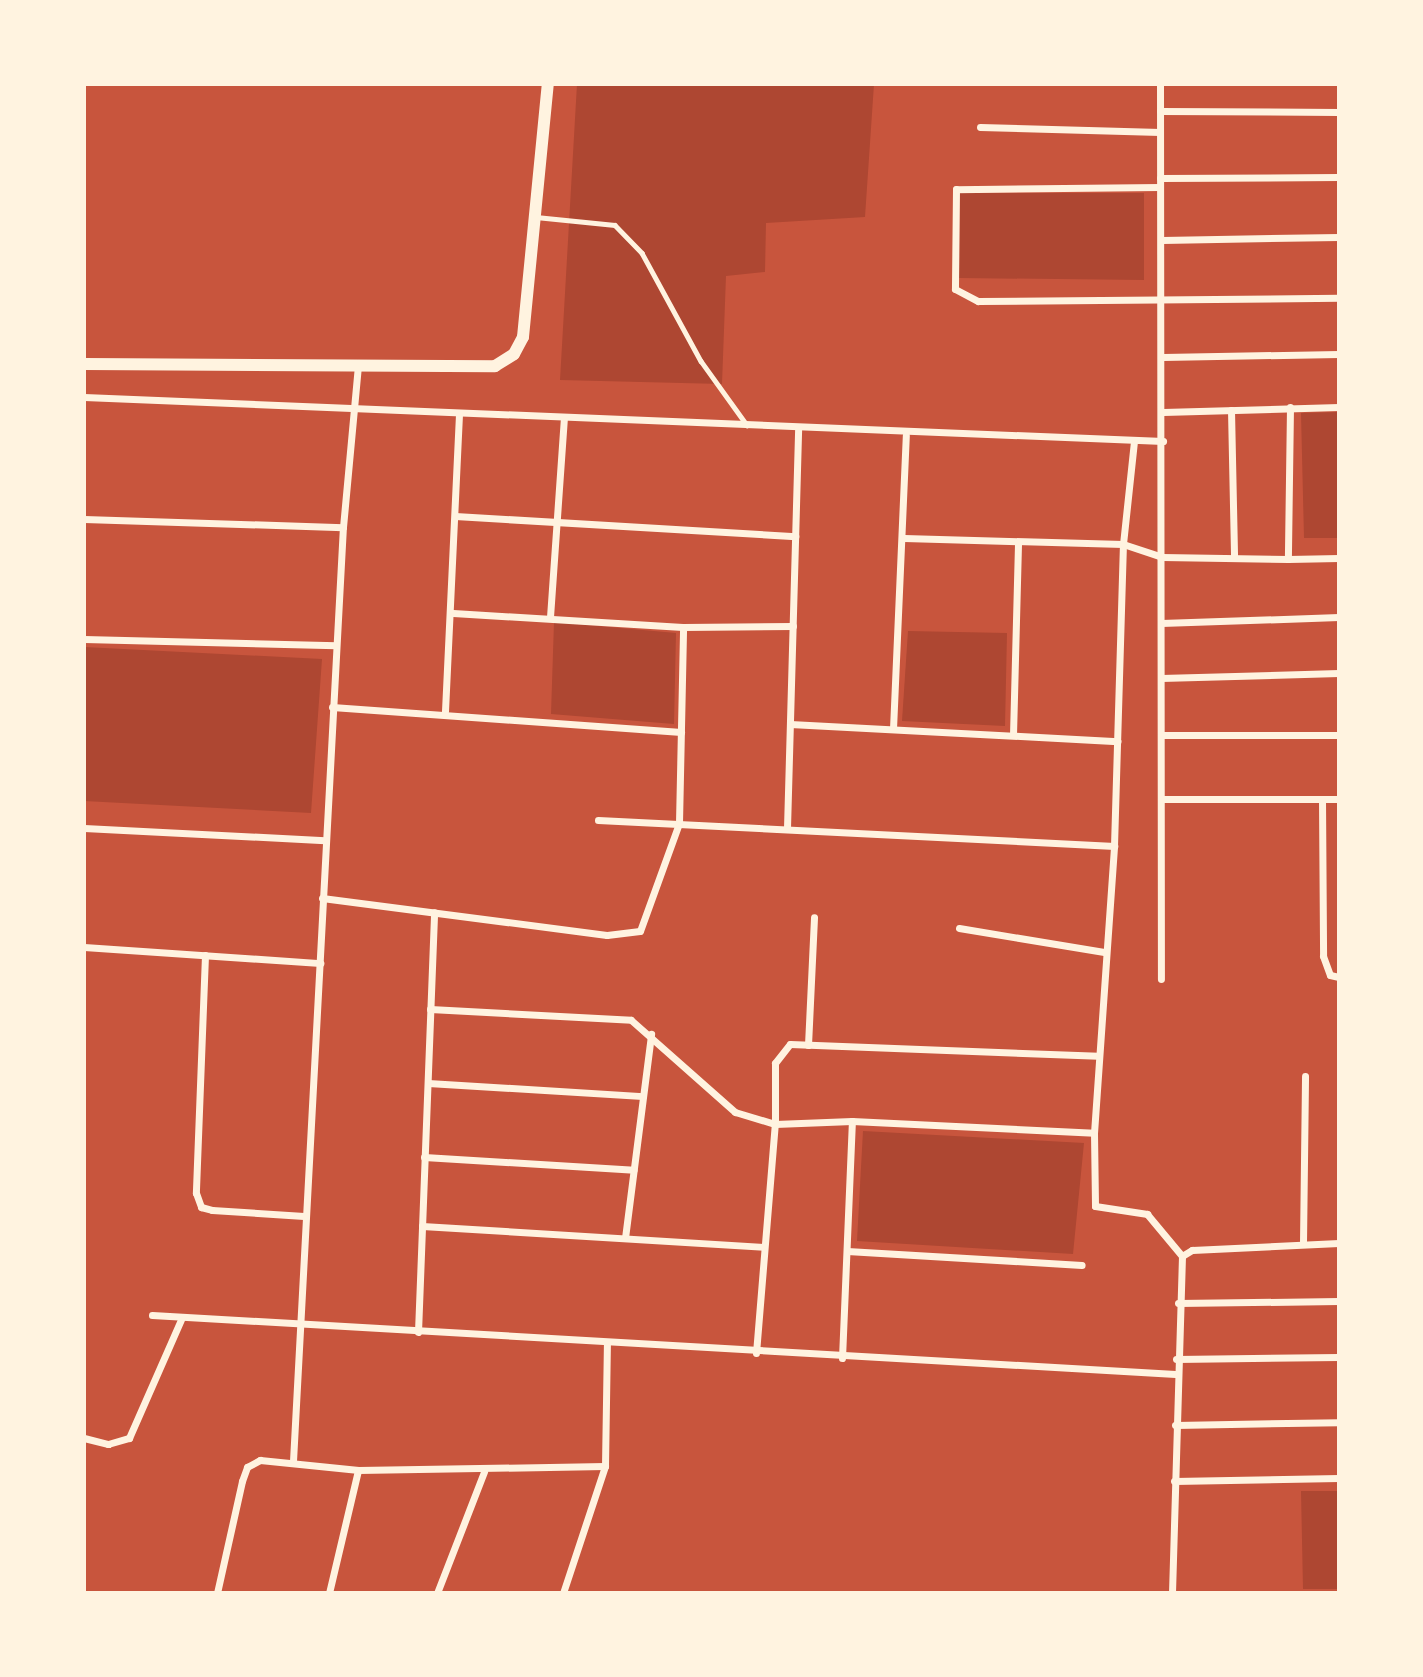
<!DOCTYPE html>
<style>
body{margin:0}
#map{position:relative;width:1423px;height:1677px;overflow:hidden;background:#c8553d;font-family:"Fira Sans Condensed",sans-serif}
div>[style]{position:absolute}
.green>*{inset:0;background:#ae4732}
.service>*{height:4.5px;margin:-2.25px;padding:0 2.25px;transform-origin:2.25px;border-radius:2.25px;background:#fff3e0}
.minor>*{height:7px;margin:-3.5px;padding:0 3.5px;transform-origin:3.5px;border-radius:3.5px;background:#fff3e0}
.secondary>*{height:12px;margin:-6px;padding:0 6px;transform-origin:6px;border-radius:6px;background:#fff3e0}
span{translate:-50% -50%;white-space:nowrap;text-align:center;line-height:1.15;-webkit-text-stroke:5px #fff3e0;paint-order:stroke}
.frame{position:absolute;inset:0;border:86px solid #fff3e0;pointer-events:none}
</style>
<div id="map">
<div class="green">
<i style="clip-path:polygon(577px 84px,874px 84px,865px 217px,766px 223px,765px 272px,726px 276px,722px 384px,560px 380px)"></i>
<i style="clip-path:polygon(960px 193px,1144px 193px,1144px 280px,959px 278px)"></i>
<i style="clip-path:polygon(1339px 412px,1339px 538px,1304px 538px,1301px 413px)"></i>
<i style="clip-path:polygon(554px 622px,676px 633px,674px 724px,551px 714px)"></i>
<i style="clip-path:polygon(908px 631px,1007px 633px,1005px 726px,902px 721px)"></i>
<i style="clip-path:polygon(84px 647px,322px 659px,311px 813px,84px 801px)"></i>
<i style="clip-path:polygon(863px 1131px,1084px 1143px,1073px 1254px,857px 1241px)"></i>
<i style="clip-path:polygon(1301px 1491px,1339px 1491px,1339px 1589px,1303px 1589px)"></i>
</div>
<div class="service">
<i style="left:536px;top:217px;width:79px;rotate:5.8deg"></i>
<i style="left:615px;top:225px;width:39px;rotate:46deg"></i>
<i style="left:642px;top:253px;width:123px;rotate:61.4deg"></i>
<i style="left:701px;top:361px;width:79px;rotate:54.3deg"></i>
</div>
<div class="minor">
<i style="left:1160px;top:84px;width:895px;rotate:89.94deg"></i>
<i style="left:1160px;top:111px;width:179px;rotate:0.3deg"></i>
<i style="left:980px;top:127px;width:180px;rotate:1.6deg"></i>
<i style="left:1160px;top:178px;width:179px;rotate:-0.3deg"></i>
<i style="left:1160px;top:187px;width:204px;rotate:179.4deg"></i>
<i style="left:956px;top:189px;width:100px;rotate:90.6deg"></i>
<i style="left:955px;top:289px;width:26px;rotate:28deg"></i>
<i style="left:978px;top:301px;width:361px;rotate:-0.5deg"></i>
<i style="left:1162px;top:240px;width:177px;rotate:-1deg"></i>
<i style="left:1163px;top:357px;width:176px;rotate:-1deg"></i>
<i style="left:84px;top:397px;width:1080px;rotate:2.34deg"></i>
<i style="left:1290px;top:407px;width:152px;rotate:90.8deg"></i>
<i style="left:1288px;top:559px;width:51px;rotate:-1.1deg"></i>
<i style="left:1231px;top:410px;width:148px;rotate:88.8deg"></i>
<i style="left:1163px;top:412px;width:176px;rotate:-1.6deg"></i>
<i style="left:455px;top:516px;width:341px;rotate:3.4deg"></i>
<i style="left:84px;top:519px;width:259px;rotate:1.8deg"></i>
<i style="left:904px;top:538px;width:219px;rotate:1.6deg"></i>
<i style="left:1123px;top:544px;width:41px;rotate:18.4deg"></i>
<i style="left:1162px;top:557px;width:126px;rotate:0.9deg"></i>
<i style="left:453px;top:613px;width:230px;rotate:3.5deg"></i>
<i style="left:683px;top:627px;width:110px;rotate:-0.5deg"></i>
<i style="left:550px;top:617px;width:199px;rotate:-86deg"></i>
<i style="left:1161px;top:623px;width:178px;rotate:-1.9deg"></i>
<i style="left:84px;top:639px;width:252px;rotate:1.4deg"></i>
<i style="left:1161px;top:678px;width:178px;rotate:-1.6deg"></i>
<i style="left:332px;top:707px;width:350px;rotate:4.1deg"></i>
<i style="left:445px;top:711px;width:298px;rotate:-87.3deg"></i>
<i style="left:790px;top:724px;width:328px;rotate:3deg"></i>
<i style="left:893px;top:729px;width:294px;rotate:-87.5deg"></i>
<i style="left:1013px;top:735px;width:192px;rotate:-88.5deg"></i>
<i style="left:1161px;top:735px;width:178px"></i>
<i style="left:1161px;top:799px;width:178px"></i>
<i style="left:1322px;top:799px;width:157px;rotate:89.6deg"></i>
<i style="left:1323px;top:956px;width:20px;rotate:70deg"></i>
<i style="left:1330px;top:975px;width:9px;rotate:13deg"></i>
<i style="left:598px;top:820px;width:517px;rotate:2.88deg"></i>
<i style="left:1114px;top:846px;width:302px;rotate:-88.3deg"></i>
<i style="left:1123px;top:544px;width:104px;rotate:-83.9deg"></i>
<i style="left:84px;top:828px;width:241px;rotate:2.9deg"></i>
<i style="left:787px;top:828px;width:401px;rotate:-88.4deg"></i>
<i style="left:322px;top:898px;width:287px;rotate:7.4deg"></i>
<i style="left:607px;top:935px;width:33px;rotate:-7deg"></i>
<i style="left:640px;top:931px;width:115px;rotate:-70.1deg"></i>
<i style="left:679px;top:823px;width:196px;rotate:-88.8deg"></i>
<i style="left:959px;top:928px;width:147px;rotate:9.4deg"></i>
<i style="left:84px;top:947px;width:237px;rotate:3.9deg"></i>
<i style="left:205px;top:955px;width:238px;rotate:92.2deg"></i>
<i style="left:196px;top:1193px;width:15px;rotate:70deg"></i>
<i style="left:201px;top:1207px;width:11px;rotate:15deg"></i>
<i style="left:212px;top:1210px;width:92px;rotate:3.7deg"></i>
<i style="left:430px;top:1009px;width:201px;rotate:3.1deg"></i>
<i style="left:631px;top:1020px;width:139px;rotate:41.5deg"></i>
<i style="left:735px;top:1112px;width:42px;rotate:16.7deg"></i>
<i style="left:775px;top:1124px;width:61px;rotate:-90deg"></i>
<i style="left:775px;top:1063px;width:24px;rotate:-52deg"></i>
<i style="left:790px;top:1044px;width:308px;rotate:2.2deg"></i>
<i style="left:808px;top:1045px;width:128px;rotate:-87.3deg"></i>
<i style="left:428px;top:1083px;width:215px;rotate:3.5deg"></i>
<i style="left:1094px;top:1133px;width:73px;rotate:89.2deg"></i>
<i style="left:1095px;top:1206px;width:53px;rotate:8.7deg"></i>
<i style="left:1147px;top:1214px;width:55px;rotate:50.2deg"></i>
<i style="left:424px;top:1157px;width:210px;rotate:3.5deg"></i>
<i style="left:422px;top:1226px;width:342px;rotate:3.5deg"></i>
<i style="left:625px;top:1238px;width:206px;rotate:-82.7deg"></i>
<i style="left:1303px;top:1243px;width:167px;rotate:-89.3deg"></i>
<i style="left:847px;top:1251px;width:235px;rotate:3.4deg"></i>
<i style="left:1178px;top:1303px;width:161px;rotate:-0.7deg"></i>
<i style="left:152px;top:1315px;width:1025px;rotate:3.3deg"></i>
<i style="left:418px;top:1332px;width:420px;rotate:-87.8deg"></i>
<i style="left:756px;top:1353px;width:230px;rotate:-85.3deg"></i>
<i style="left:775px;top:1124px;width:77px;rotate:-2.2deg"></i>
<i style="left:852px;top:1121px;width:242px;rotate:2.8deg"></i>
<i style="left:1094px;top:1133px;width:288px;rotate:-86deg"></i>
<i style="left:842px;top:1358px;width:237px;rotate:-87.6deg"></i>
<i style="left:1176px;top:1359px;width:163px;rotate:-0.7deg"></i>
<i style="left:1175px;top:1425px;width:164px;rotate:-1deg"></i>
<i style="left:84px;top:1438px;width:25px;rotate:14deg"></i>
<i style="left:108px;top:1444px;width:22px;rotate:-16deg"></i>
<i style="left:129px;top:1438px;width:132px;rotate:-66.3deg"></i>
<i style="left:293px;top:1461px;width:935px;rotate:-86.94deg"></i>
<i style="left:343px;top:527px;width:163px;rotate:-84.7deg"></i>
<i style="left:1174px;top:1481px;width:165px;rotate:-1deg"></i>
<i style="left:217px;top:1593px;width:115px;rotate:-77.4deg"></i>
<i style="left:242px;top:1481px;width:15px;rotate:-70deg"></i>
<i style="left:247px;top:1467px;width:15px;rotate:-28deg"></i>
<i style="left:260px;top:1460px;width:99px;rotate:5.8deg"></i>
<i style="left:358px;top:1470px;width:247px;rotate:-0.9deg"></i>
<i style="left:329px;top:1593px;width:126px;rotate:-76.7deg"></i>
<i style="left:437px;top:1593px;width:130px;rotate:-68.8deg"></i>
<i style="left:563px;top:1593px;width:134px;rotate:-71.7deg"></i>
<i style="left:605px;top:1466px;width:123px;rotate:-89.1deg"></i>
<i style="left:1172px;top:1593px;width:337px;rotate:-88.3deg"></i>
<i style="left:1182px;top:1256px;width:12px;rotate:-31deg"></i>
<i style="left:1192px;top:1250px;width:147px;rotate:-2.7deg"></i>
</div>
<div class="secondary">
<i style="left:84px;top:364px;width:411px;rotate:0.3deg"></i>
<i style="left:495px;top:366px;width:22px;rotate:-32deg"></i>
<i style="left:514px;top:354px;width:19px;rotate:-62deg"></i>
<i style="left:523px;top:337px;width:254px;rotate:-84.4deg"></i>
</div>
<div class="frame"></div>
</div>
